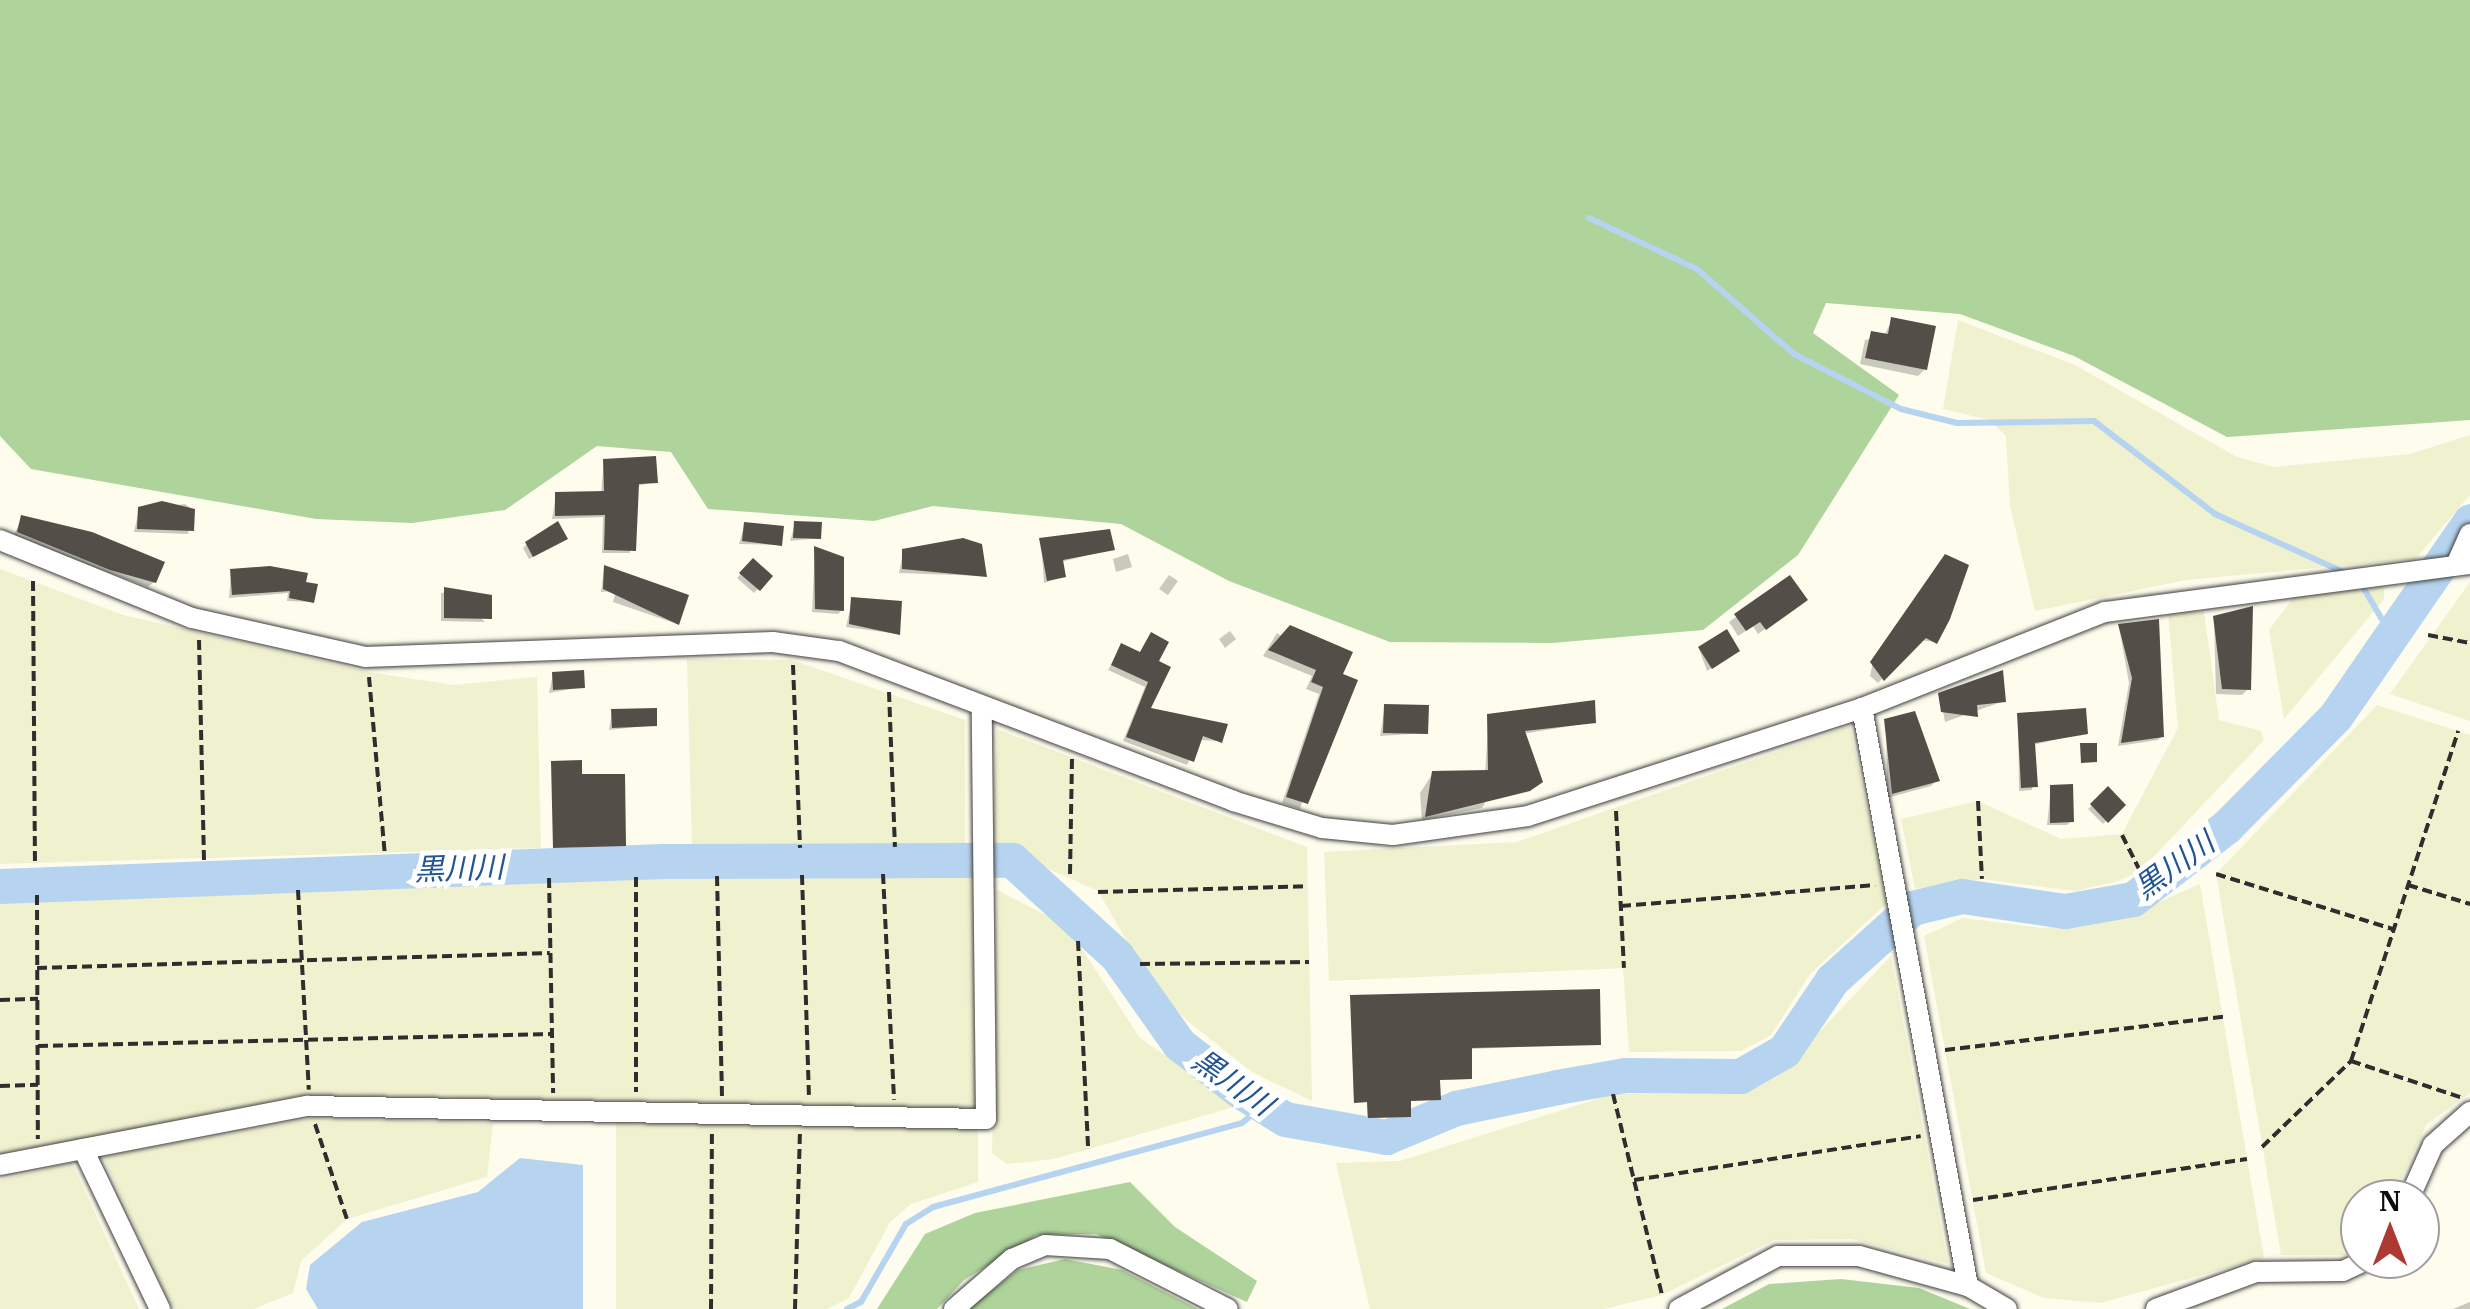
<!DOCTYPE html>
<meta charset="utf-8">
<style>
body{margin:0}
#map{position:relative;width:2470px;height:1309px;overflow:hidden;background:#fdfced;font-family:"IBM Plex Serif","Noto Sans JP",serif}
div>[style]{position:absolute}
.farmland>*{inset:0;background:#f0f1cf}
.forest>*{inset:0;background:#aed39b}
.water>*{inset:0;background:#b6d4f0}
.shadow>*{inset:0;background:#0003}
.stream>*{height:6px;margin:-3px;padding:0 3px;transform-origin:3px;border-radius:3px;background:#b6d4f0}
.river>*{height:35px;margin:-17.5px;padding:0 17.5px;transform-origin:17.5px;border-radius:17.5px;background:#b6d4f0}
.building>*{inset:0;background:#544e49}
.path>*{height:4px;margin-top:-2px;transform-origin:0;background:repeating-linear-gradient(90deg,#2e2e2e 0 10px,transparent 0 15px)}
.roads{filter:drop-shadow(0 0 2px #3f3f3f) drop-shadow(0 0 2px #3f3f3f)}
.minor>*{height:20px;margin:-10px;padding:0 10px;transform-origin:10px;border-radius:10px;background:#fff}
span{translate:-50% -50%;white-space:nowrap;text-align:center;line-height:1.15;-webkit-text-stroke:10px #fff;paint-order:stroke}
.water-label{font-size:30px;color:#225591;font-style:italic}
.north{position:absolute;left:2340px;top:1179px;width:100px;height:100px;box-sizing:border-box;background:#fff;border:2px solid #9e9e9e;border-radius:50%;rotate:0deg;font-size:28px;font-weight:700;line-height:40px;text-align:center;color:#0c0c0c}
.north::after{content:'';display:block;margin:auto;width:35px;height:45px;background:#ae3932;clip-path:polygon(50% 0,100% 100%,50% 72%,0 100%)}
</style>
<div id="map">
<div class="farmland">
<i style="clip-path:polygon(1958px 320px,2075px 365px,2237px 457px,2274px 467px,2410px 454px,2470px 435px,2470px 495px,2415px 559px,2186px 580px,2035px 611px,2010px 506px,2006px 436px,1989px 420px,1943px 409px)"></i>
<i style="clip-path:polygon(0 569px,123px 615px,369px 672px,453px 685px,537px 677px,541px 848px,0 864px)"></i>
<i style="clip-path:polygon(2470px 582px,2470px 721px,2390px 694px)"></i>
<i style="clip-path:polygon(2384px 586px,2384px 599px,2284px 719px,2269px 630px,2294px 597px)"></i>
<i style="clip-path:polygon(2168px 612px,2204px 612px,2219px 720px,2261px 731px,2264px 740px,2140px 871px,2118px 881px,2076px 891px,1982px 879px,1915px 889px,1901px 819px,1978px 801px,2061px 839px,2122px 834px,2178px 728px)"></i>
<i style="clip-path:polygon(687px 659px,792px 660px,965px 720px,965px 847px,692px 848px)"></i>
<i style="clip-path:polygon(2377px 705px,2470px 735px,2470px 1093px,2426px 1125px,2392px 1199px,2360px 1199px,2360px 1242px,2345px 1255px,2281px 1255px,2216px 874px)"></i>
<i style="clip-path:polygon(1850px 726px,1887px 903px,1810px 974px,1771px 1035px,1741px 1051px,1629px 1052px,1623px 968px,1329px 981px,1324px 852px,1517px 842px)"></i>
<i style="clip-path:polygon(997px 729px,1307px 847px,1312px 1101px,1252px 1072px,1185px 1019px,1148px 978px,1098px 891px,993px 844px)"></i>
<i style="clip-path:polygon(974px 875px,977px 1108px,309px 1094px,0 1157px,0 898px,549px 878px)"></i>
<i style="clip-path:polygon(2200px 884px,2264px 1258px,2100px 1303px,2044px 1298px,1986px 1273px,1924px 936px,1963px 918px,2042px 928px,2123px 918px)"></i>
<i style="clip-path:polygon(997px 890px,1067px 926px,1140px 1038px,1237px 1106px,1054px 1159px,1007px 1164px,992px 1153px)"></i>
<i style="clip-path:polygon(1891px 956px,1948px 1264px,1852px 1239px,1774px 1240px,1662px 1295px,1604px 1309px,1370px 1309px,1336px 1163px,1400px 1161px,1613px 1094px,1739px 1093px,1777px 1077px)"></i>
<i style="clip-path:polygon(313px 1118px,493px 1123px,487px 1177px,347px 1219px,301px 1261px,293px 1293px,254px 1309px,173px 1309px,103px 1157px)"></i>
<i style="clip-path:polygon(616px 1122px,978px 1126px,978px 1182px,911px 1204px,890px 1222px,849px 1298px,827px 1309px,616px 1309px)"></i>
<i style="clip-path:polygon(72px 1163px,139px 1309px,0 1309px,0 1180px)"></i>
</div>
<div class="forest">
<i style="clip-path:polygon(0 0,2470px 0,2470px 420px,2227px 437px,2074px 356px,1960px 314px,1826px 303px,1813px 333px,1899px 395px,1798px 555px,1703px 630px,1552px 643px,1390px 642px,1229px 581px,1121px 524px,933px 506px,874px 521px,708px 509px,671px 452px,597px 446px,505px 510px,412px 523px,316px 519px,31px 469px,0 436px)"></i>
<i style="clip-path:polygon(1130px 1182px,1175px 1227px,1257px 1281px,1247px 1302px,1096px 1234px,1037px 1235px,964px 1280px,937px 1309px,877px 1309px,925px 1234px,975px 1213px)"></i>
<i style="clip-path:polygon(1065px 1259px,1122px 1270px,1198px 1309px,968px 1309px,1018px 1270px)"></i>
<i style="clip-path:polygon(1841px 1279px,1919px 1288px,1970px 1309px,1722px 1309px,1769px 1284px)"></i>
</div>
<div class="water">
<i style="clip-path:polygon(520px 1158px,583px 1165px,583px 1309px,318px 1309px,306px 1289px,310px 1265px,362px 1222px,478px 1192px)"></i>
</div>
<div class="shadow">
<i style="clip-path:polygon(1892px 320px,1925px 369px,1918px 376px,1860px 364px,1865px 340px,1884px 336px)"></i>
<i style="clip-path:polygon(604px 462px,655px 482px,637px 486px,630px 553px,602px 553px,603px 517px,552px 519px,556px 494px,601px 493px)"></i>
<i style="clip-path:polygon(185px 504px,193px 510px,188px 534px,134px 532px,139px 509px)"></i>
<i style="clip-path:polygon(22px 518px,154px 582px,148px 587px,13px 537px)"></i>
<i style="clip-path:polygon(745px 524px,780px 545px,739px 544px)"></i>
<i style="clip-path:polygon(795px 524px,819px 538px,790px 541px)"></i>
<i style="clip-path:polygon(565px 539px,529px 559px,523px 548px,527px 544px)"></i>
<i style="clip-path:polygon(1041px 540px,1112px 549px,1061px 562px,1063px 577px,1044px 583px)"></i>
<i style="clip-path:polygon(815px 549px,842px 610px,838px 614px,812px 612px)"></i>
<i style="clip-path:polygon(903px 552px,984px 576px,899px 573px)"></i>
<i style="clip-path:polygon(1128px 554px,1132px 567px,1116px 572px,1113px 559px)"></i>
<i style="clip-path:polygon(753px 561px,770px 576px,754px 593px,737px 578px)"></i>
<i style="clip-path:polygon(1942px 561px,1935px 642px,1920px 640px,1878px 683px,1870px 676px,1874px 657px)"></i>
<i style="clip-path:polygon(604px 568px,677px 624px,613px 602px,616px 591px,601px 592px)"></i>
<i style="clip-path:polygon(231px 572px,304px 584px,312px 602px,287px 601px,288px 593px,229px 598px)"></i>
<i style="clip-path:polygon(1169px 575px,1178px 581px,1168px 595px,1159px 589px)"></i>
<i style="clip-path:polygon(1790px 578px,1798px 606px,1758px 634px,1753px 626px,1738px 636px,1729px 622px)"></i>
<i style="clip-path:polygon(460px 589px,460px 599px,485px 622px,441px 621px,441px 593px)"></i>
<i style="clip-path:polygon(852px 600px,898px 634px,846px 627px)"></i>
<i style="clip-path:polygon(2214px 618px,2248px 689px,2242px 695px,2216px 694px)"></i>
<i style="clip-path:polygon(2119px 627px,2162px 736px,2158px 740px,2118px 746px,2129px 683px)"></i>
<i style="clip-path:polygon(1230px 631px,1236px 639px,1225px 648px,1219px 639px)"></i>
<i style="clip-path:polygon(1277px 633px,1340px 675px,1300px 809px,1282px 803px,1319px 694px,1306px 689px,1312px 676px,1263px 656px)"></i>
<i style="clip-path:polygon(1151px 635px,1148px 710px,1220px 741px,1199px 740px,1187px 765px,1123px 741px,1145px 687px,1108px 670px,1122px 646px,1139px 654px)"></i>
<i style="clip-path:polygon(1699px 649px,1733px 655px,1707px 671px)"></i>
<i style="clip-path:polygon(553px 674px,582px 687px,549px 693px)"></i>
<i style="clip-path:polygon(1940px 695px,2004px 701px,1945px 722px)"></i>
<i style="clip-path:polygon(1385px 706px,1426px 733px,1380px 736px)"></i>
<i style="clip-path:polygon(612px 712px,655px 725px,609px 730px)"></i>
<i style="clip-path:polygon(2018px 716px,2085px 733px,2033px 745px,2032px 790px,2019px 791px)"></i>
<i style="clip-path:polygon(1489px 717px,1594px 722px,1523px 734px,1482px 808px,1422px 820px,1420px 793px,1433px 773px,1485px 773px)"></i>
<i style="clip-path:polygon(1886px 721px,1937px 780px,1931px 786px,1887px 798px)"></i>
<i style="clip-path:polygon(2051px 787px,2071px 821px,2067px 825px,2047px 825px)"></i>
<i style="clip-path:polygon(2108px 790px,2123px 805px,2103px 824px,2088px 809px)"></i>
<i style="clip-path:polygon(1351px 997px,1599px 1044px,1469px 1049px,1469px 1079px,1438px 1080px,1438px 1099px,1409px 1101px,1407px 1117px,1367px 1118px,1367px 1102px,1354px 1103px)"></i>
<i style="clip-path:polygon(2470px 1302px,2470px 1309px,2453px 1309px)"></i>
</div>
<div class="stream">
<i style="left:1589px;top:218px;width:119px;rotate:25.3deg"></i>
<i style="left:1697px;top:269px;width:129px;rotate:41.2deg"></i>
<i style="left:1794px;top:354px;width:120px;rotate:27.2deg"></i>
<i style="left:1901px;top:409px;width:58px;rotate:14deg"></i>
<i style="left:1957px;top:423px;width:137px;rotate:-0.8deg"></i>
<i style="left:2094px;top:421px;width:153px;rotate:37.5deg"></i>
<i style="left:2215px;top:514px;width:148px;rotate:24.3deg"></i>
<i style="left:2360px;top:582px;width:67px;rotate:59.6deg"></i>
<i style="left:847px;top:1309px;width:16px;rotate:-27deg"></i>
<i style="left:861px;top:1302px;width:90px;rotate:-60deg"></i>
<i style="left:906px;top:1224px;width:32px;rotate:-32deg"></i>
<i style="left:933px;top:1207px;width:320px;rotate:-15.2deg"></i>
<i style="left:1242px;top:1123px;width:26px;rotate:-40deg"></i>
</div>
<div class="river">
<i style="left:0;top:886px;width:663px;rotate:-2.16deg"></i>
<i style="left:663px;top:861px;width:349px;rotate:-0.2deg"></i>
<i style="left:1012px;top:860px;width:142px;rotate:42.4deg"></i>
<i style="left:1117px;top:956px;width:108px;rotate:54.8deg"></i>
<i style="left:1179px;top:1044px;width:77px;rotate:37.6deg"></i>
<i style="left:1240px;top:1091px;width:53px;rotate:31.9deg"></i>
<i style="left:1285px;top:1119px;width:103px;rotate:10.1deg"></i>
<i style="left:1386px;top:1137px;width:76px;rotate:-22.5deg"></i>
<i style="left:1456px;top:1108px;width:103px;rotate:-11.7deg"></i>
<i style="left:1557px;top:1087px;width:69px;rotate:-10deg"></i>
<i style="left:1625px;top:1075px;width:115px;rotate:0.5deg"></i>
<i style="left:1740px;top:1076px;width:51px;rotate:-29.6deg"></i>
<i style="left:1784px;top:1051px;width:86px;rotate:-55.9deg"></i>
<i style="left:1832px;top:980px;width:108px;rotate:-42deg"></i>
<i style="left:1912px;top:908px;width:51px;rotate:-13.5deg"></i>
<i style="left:1962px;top:896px;width:104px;rotate:8.3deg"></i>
<i style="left:2065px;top:911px;width:69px;rotate:-10deg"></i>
<i style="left:2133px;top:899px;width:119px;rotate:-37.8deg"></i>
<i style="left:2227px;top:826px;width:153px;rotate:-45.3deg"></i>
<i style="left:2335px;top:717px;width:238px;rotate:-55.4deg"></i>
</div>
<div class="building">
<i style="clip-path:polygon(1891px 317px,1936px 326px,1927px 370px,1865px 358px,1871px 331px,1888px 334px)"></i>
<i style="clip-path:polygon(656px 456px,658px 483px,639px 484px,636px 551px,604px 550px,605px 515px,555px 516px,555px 492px,604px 491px,603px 459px)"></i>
<i style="clip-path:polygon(162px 501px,195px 509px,194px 531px,137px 529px,138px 507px)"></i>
<i style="clip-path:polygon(21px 515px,92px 532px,165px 562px,156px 583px,110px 570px,17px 532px)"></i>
<i style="clip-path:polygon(558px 521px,568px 539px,533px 557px,525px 542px)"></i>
<i style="clip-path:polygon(794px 521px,822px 522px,821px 539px,793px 538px)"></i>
<i style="clip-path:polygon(744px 522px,784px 526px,782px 546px,742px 541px)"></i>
<i style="clip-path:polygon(1110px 529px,1115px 550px,1063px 560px,1066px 577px,1047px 581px,1039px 538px)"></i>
<i style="clip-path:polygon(963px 538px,982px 544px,987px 577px,902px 569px,902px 549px)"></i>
<i style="clip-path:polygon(814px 546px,844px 557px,844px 611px,815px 609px)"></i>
<i style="clip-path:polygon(1945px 554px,1969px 565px,1950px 619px,1937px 644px,1926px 638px,1884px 681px,1870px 662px)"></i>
<i style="clip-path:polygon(753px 558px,773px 576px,760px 591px,739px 573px)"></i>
<i style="clip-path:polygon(604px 565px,689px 595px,679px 625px,603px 589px)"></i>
<i style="clip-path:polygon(270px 566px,308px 573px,306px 582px,318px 584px,314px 603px,289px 598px,290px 591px,232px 595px,230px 569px)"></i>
<i style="clip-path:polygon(1790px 575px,1808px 600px,1766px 630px,1760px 622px,1746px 631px,1734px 614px)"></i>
<i style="clip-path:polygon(444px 587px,492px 595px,492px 619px,444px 618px)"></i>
<i style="clip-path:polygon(851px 597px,902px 601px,900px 635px,849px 624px)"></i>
<i style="clip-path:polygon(2253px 606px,2251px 690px,2222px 689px,2213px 616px)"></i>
<i style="clip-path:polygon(2159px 619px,2164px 737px,2121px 743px,2132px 678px,2118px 624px)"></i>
<i style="clip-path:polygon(1290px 625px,1353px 652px,1343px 674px,1358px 680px,1308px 804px,1286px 797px,1323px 687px,1311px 682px,1316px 670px,1268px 650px)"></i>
<i style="clip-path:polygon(1727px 629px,1740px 651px,1712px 669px,1698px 647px)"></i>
<i style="clip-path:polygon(1151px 632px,1169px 642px,1159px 661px,1171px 667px,1151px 708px,1228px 724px,1222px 743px,1203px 736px,1194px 762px,1126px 737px,1148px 682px,1111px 665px,1121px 643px,1140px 652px)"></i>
<i style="clip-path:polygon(584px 670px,585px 688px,553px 690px,552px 672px)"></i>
<i style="clip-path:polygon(2003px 670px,2006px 702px,1977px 705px,1978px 717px,1941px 712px,1938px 693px)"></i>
<i style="clip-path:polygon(1595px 700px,1596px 723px,1525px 731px,1543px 782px,1530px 791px,1425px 817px,1432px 771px,1488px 770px,1487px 714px)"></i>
<i style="clip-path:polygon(1384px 704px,1429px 705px,1428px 734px,1383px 733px)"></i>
<i style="clip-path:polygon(657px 708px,657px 726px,612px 728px,611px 709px)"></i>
<i style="clip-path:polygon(2086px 708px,2088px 734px,2035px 743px,2038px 787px,2021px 788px,2017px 713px)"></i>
<i style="clip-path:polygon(1915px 711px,1940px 781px,1892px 794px,1884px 719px)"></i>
<i style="clip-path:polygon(2080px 743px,2097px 743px,2097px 762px,2081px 763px)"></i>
<i style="clip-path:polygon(582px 760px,582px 774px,625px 774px,626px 846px,553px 848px,551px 761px)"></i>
<i style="clip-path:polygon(2073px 784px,2074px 822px,2050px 823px,2050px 785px)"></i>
<i style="clip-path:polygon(2108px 786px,2126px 805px,2108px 823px,2090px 804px)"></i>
<i style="clip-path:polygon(1600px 989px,1601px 1045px,1472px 1048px,1472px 1079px,1440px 1080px,1441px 1100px,1411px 1101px,1411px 1117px,1368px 1118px,1367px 1102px,1354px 1103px,1350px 995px)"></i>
</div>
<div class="path">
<i style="left:33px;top:581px;width:281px;rotate:89.6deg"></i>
<i style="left:2428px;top:635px;width:43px;rotate:10.8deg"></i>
<i style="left:199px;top:640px;width:222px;rotate:88.7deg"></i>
<i style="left:793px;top:665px;width:183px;rotate:87.8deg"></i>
<i style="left:369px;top:677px;width:179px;rotate:84.9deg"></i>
<i style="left:889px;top:692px;width:155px;rotate:87.8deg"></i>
<i style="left:1978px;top:801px;width:78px;rotate:87.1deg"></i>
<i style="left:1616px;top:811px;width:157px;rotate:87.1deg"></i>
<i style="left:2122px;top:835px;width:40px;rotate:63.4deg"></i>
<i style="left:883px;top:874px;width:226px;rotate:87.2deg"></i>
<i style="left:1070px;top:874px;width:116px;rotate:-89deg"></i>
<i style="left:2216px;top:874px;width:185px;rotate:17.3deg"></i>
<i style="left:802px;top:875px;width:220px;rotate:88.2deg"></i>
<i style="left:717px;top:876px;width:220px;rotate:88.7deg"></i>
<i style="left:636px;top:877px;width:215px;rotate:90deg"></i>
<i style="left:549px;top:878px;width:215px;rotate:88.9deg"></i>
<i style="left:2408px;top:885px;width:65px;rotate:17deg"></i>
<i style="left:298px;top:890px;width:200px;rotate:86.9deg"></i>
<i style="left:1098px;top:892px;width:210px;rotate:-1.6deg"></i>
<i style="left:37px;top:895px;width:244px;rotate:89.8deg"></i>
<i style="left:1621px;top:906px;width:255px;rotate:-4.7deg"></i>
<i style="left:1078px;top:941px;width:208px;rotate:87.2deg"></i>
<i style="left:1140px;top:964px;width:169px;rotate:-0.7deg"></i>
<i style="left:37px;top:968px;width:513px;rotate:-1.67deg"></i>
<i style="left:0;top:1000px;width:38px;rotate:-2deg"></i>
<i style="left:38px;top:1046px;width:514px;rotate:-1.34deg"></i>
<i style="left:1945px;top:1050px;width:280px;rotate:-6.8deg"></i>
<i style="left:2351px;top:1061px;width:115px;rotate:18.3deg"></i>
<i style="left:0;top:1086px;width:38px;rotate:-2deg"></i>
<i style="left:1613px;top:1094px;width:207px;rotate:76.3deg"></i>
<i style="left:315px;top:1124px;width:100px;rotate:71.4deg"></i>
<i style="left:2262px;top:1147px;width:124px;rotate:-44deg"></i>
<i style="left:2351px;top:1061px;width:347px;rotate:-72deg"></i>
<i style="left:1634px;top:1180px;width:290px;rotate:-8.7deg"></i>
<i style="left:1973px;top:1200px;width:277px;rotate:-8.5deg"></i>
<i style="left:711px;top:1309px;width:176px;rotate:-89.7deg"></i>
<i style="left:795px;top:1309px;width:175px;rotate:-88.4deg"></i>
</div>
<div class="roads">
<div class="minor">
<i style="left:0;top:540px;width:207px;rotate:22.1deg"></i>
<i style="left:192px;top:618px;width:177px;rotate:12.7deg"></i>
<i style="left:365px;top:657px;width:408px;rotate:-2.1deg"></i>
<i style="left:773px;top:642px;width:67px;rotate:7.8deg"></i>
<i style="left:839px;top:651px;width:422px;rotate:20.8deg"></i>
<i style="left:1233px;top:801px;width:93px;rotate:16.9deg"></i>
<i style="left:1322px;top:828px;width:71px;rotate:5.6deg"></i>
<i style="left:1393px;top:835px;width:136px;rotate:-8deg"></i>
<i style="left:1528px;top:816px;width:351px;rotate:-17.9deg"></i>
<i style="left:1862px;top:708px;width:261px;rotate:-21.6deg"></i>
<i style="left:2105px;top:612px;width:368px;rotate:-7.5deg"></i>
<i style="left:2456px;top:565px;width:34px;rotate:-66deg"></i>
<i style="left:1862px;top:708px;width:588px;rotate:79.61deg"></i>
<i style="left:83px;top:1149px;width:178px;rotate:64.3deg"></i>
<i style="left:0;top:1165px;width:313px;rotate:-10.9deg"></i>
<i style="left:307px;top:1106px;width:679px;rotate:1.1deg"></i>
<i style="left:986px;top:1119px;width:413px;rotate:-90.6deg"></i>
<i style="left:2409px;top:1199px;width:59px;rotate:-66deg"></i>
<i style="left:2433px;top:1145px;width:50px;rotate:-41.7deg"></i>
<i style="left:954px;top:1309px;width:77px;rotate:-40.8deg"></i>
<i style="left:1012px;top:1259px;width:36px;rotate:-23deg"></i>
<i style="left:1045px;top:1245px;width:65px;rotate:3.5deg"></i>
<i style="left:1110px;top:1249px;width:132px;rotate:27deg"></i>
<i style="left:1679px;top:1309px;width:112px;rotate:-28.2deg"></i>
<i style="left:1778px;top:1256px;width:81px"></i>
<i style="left:1859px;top:1256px;width:113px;rotate:15.4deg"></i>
<i style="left:1968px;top:1286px;width:45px;rotate:30.5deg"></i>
<i style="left:2156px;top:1309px;width:107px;rotate:-20.3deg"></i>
<i style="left:2256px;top:1272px;width:87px;rotate:-0.7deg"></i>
<i style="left:2343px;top:1271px;width:29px;rotate:-25deg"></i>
</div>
</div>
<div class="water-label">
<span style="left:2174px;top:865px;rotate:-36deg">黒川川</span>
<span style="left:459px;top:868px;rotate:-2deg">黒川川</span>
<span style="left:1233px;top:1082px;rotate:35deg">黒川川</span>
</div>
<div class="north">N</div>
</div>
